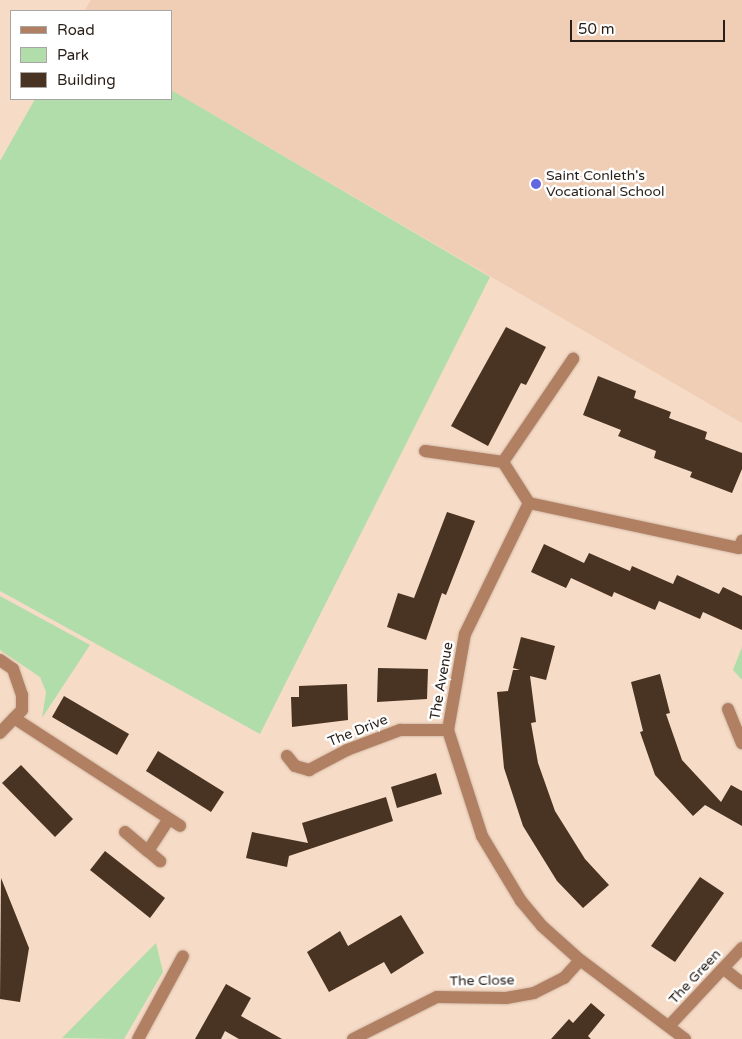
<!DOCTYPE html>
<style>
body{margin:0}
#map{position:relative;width:742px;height:1039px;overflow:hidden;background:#f6dbc6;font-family:"Varela Round",sans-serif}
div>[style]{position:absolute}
.built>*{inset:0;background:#f0ceb5}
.green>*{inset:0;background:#b1ddaa}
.building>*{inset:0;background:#493322}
.roads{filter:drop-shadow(0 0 1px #d1b9a7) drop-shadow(0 0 1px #d1b9a7)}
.minor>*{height:12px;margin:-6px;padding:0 6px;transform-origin:6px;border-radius:6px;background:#b18062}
.dots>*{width:14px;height:14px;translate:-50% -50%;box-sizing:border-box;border:2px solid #fff;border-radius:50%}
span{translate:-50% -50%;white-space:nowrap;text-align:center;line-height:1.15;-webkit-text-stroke:5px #fff;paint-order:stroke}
.poi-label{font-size:14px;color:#291f18}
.left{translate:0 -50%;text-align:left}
.street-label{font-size:14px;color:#291f18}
.legend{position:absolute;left:10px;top:10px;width:162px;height:90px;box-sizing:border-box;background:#fff;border:1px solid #a9a5a3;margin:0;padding:6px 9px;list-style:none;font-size:15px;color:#291f18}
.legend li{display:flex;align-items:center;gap:10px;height:25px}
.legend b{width:25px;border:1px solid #a9a5a3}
.scale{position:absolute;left:570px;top:20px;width:155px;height:22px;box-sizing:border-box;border:2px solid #291f18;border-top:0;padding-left:6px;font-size:15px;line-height:18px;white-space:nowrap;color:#291f18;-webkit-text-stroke:4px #fff;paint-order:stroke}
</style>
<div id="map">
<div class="built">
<i style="clip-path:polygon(91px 0,742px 0,742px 423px,171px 90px,171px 11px,84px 11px)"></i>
</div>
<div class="green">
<i style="clip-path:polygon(171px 90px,490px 277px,260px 734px,0 591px,0 161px,35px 99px,171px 99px)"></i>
<i style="clip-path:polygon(0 596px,90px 645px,42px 718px,46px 692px,40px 677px,0 650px)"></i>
<i style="clip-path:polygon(742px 647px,742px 680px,733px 670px)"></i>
<i style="clip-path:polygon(156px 943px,163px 972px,124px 1039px,62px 1038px)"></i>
</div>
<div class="building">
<i style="clip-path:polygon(506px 327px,546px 347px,526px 385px,521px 383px,488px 446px,451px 426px)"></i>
<i style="clip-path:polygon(598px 376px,636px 391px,634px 398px,671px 412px,669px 418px,707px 432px,705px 439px,742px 453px,742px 469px,732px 493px,690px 477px,692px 472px,654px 458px,656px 451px,618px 436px,621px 430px,583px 415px)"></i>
<i style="clip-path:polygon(447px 512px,475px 521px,446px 595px,442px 593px,426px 640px,387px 627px,398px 593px,414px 598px)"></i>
<i style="clip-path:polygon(544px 544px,584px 563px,589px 553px,630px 571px,632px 566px,673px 584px,677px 575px,719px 594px,723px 587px,742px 596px,742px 630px,703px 612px,700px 619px,659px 601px,655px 610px,614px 592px,612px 597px,571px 578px,566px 588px,531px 572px)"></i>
<i style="clip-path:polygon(521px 637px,555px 646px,546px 680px,530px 676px,536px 722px,531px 723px,538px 763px,555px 811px,585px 859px,609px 885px,583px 908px,557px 881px,523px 826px,504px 768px,497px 692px,508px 691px,513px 670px,520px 670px,513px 668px)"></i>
<i style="clip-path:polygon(378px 668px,428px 669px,427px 699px,377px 702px)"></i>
<i style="clip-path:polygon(660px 674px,670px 713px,666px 714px,682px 760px,721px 802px,731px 785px,742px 791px,742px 826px,705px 805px,693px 816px,655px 775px,640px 732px,643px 731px,631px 682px)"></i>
<i style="clip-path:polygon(347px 684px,348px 720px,292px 727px,291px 697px,299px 697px,299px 686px)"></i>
<i style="clip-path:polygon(64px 696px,129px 734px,117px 755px,52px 717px)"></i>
<i style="clip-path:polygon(158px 751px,224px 792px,211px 812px,146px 771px)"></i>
<i style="clip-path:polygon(21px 765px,73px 819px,55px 837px,2px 783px)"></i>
<i style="clip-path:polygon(436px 773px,442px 794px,397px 808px,391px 787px)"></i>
<i style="clip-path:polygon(386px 797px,393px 821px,289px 856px,287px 867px,246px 858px,252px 832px,308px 843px,302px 823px)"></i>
<i style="clip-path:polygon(105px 851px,165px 898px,150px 918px,90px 870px)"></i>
<i style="clip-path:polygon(700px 877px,724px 893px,675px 962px,651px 946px)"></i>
<i style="clip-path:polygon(1px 878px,29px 948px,20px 1002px,0 999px)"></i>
<i style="clip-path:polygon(401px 915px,424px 953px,391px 974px,384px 962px,329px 992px,307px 952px,340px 931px,348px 946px)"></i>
<i style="clip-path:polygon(226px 984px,251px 998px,241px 1016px,282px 1039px,239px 1039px,225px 1031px,221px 1039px,195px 1039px)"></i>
<i style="clip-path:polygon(591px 1003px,605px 1015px,588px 1036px,591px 1039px,551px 1039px,569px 1019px,573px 1023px)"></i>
</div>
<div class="roads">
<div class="minor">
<i style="left:425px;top:451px;width:79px;rotate:8deg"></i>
<i style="left:529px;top:503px;width:49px;rotate:-122.4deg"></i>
<i style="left:503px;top:462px;width:125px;rotate:-55.8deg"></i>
<i style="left:0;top:660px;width:16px;rotate:35deg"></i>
<i style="left:13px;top:669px;width:28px;rotate:71deg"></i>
<i style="left:22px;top:695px;width:15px;rotate:90deg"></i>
<i style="left:22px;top:710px;width:32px;rotate:134deg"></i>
<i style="left:728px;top:709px;width:37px;rotate:68deg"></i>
<i style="left:14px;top:718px;width:198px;rotate:33deg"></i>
<i style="left:287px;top:756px;width:13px;rotate:51deg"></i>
<i style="left:295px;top:766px;width:15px;rotate:16deg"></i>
<i style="left:309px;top:770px;width:43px;rotate:-27.8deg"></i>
<i style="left:347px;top:750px;width:57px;rotate:-20.7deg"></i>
<i style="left:400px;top:730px;width:48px"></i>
<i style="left:125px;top:832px;width:30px;rotate:40deg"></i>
<i style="left:148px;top:851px;width:38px;rotate:-57deg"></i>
<i style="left:148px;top:851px;width:16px;rotate:40deg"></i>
<i style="left:724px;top:969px;width:23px;rotate:38deg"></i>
<i style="left:669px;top:1026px;width:107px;rotate:-46.9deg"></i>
<i style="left:138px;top:1039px;width:94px;rotate:-61.5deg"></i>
<i style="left:353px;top:1039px;width:94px;rotate:-26.6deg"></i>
<i style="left:437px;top:997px;width:69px;rotate:0.8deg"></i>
<i style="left:506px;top:998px;width:28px;rotate:-10deg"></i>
<i style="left:534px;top:993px;width:34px;rotate:-27deg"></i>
<i style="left:564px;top:978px;width:24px;rotate:-48deg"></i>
<i style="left:685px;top:1039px;width:131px;rotate:-143deg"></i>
<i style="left:580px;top:960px;width:51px;rotate:-138.2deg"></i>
<i style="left:542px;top:926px;width:33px;rotate:-130deg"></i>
<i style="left:521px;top:901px;width:76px;rotate:-121deg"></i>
<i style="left:482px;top:836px;width:111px;rotate:-107.8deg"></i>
<i style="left:448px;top:730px;width:97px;rotate:-80deg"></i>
<i style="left:465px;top:634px;width:146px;rotate:-64deg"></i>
<i style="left:529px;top:503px;width:215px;rotate:12.1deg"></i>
<i style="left:739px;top:548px;width:8px;rotate:-67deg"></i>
</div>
</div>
<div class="dots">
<i style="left:536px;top:184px;background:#6267df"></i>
</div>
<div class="poi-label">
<span class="left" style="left:546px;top:184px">Saint Conleth's<br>Vocational School</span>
</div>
<div class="street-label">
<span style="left:442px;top:681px;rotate:-80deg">The Avenue</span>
<span style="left:358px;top:731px;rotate:-22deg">The Drive</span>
<span style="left:695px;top:977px;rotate:-47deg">The Green</span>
<span style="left:482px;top:981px;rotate:-1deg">The Close</span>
</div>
<ul class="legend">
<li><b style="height:6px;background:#b18062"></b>Road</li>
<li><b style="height:14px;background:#b1ddaa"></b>Park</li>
<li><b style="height:14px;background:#493322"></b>Building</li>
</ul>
<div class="scale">50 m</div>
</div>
